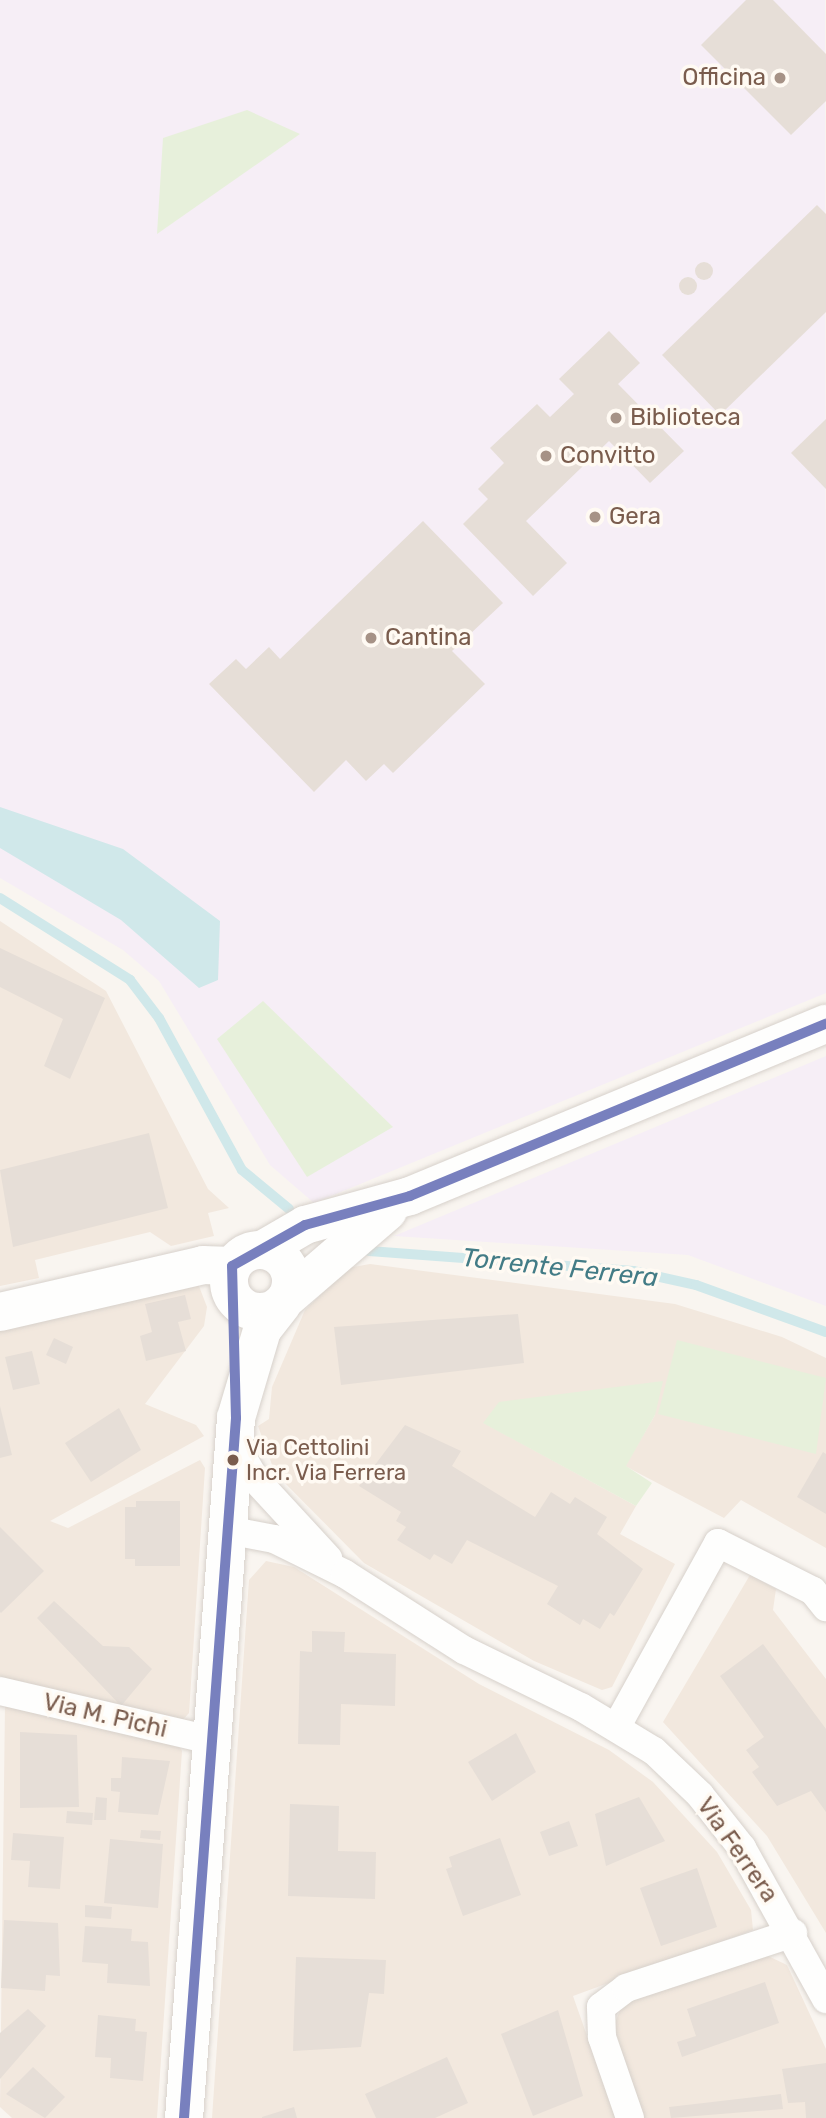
<!DOCTYPE html>
<style>
body{margin:0}
#map{position:relative;width:826px;height:2118px;overflow:hidden;background:#f9f5f0;font-family:Rubik,sans-serif}
div>[style]{position:absolute}
.residential>*{inset:0;background:#f2e8de}
.education>*{inset:0;background:#f6eef6}
.green>*{inset:0;background:#e7f0db}
.water>*{inset:0;background:#d0e8ea}
.stream>*{height:10px;margin:-5px;padding:0 5px;transform-origin:5px;border-radius:5px;background:#d0e8ea}
.building>*{inset:0;background:#e6ded7}
.round{border-radius:50%}
.roads{filter:drop-shadow(0 0 2px #d7d1cb) drop-shadow(0 0 2px #d7d1cb)}
.street>*{height:28px;margin:-14px;padding:0 14px;transform-origin:14px;border-radius:14px;background:#fefefd}
.secondary>*{height:38px;margin:-19px;padding:0 19px;transform-origin:19px;border-radius:19px;background:#fefefd}
.secondary>.ring{margin:-19px;padding:0;box-sizing:content-box;background:none;border:38px solid #fefefd;border-radius:50%}
.bus-1>*{height:10px;margin:-5px;padding:0 5px;transform-origin:5px;border-radius:5px;background:#7880be}
.dots>*{width:19px;height:19px;translate:-50% -50%;box-sizing:border-box;border:4px solid #fffaf3;border-radius:50%}
span{translate:-50% -50%;white-space:nowrap;text-align:center;line-height:1.15;-webkit-text-stroke:7px #fffaf3;paint-order:stroke}
.bus-label{font-size:22px;color:#7a5c4d}
.left{translate:0 -50%;text-align:left}
.poi-label{font-size:24px;color:#7a5c4d}
.right{translate:-100% -50%;text-align:right}
.street-label{font-size:24px;color:#7a5c4d}
.water-label{font-size:26px;color:#437c86;font-style:italic}
</style>
<div id="map">
<div class="residential">
<i style="clip-path:polygon(0 921px,106px 991px,208px 1189px,229px 1208px,208px 1213px,214px 1236px,171px 1246px,150px 1232px,35px 1260px,39px 1278px,0 1286px)"></i>
<i style="clip-path:polygon(370px 1264px,675px 1304px,782px 1337px,826px 1358px,826px 1548px,741px 1500px,724px 1518px,625px 1466px,655px 1415px,484px 1423px,636px 1506px,620px 1534px,675px 1564px,612px 1687px,602px 1690px,534px 1661px,364px 1563px,275px 1473px,258px 1426px,269px 1419px,272px 1387px,305px 1310px,348px 1268px)"></i>
<i style="clip-path:polygon(197px 1281px,207px 1307px,204px 1326px,145px 1404px,196px 1425px,204px 1436px,50px 1521px,68px 1528px,200px 1460px,205px 1468px,189px 1713px,179px 1724px,0 1677px,0 1327px)"></i>
<i style="clip-path:polygon(266px 1561px,294px 1567px,479px 1684px,609px 1750px,653px 1782px,717px 1852px,751px 1910px,753px 1930px,573px 1996px,616px 2118px,212px 2118px,249px 1580px)"></i>
<i style="clip-path:polygon(750px 1575px,776px 1589px,773px 1610px,826px 1679px,826px 1933px,767px 1836px,663px 1722px)"></i>
<i style="clip-path:polygon(5px 1704px,178px 1744px,182px 1751px,157px 2118px,12px 2118px,0 2107px)"></i>
<i style="clip-path:polygon(764px 1954px,787px 1965px,826px 2049px,826px 2118px,641px 2118px,614px 2025px,623px 2003px)"></i>
</div>
<div class="education">
<i style="clip-path:polygon(0 0,825px 0,826px 993px,314px 1203px,270px 1165px,159px 981px,123px 950px,0 878px)"></i>
<i style="clip-path:polygon(826px 1056px,826px 1306px,688px 1255px,394px 1236px)"></i>
</div>
<div class="green">
<i style="clip-path:polygon(247px 110px,300px 134px,157px 234px,163px 138px)"></i>
<i style="clip-path:polygon(263px 1001px,393px 1127px,307px 1177px,217px 1039px)"></i>
<i style="clip-path:polygon(677px 1340px,826px 1378px,816px 1454px,658px 1414px)"></i>
<i style="clip-path:polygon(663px 1381px,655px 1415px,626px 1466px,652px 1483px,636px 1506px,483px 1423px,499px 1402px)"></i>
</div>
<div class="water">
<i style="clip-path:polygon(0 807px,123px 849px,220px 921px,218px 980px,199px 988px,121px 920px,0 848px)"></i>
</div>
<div class="stream">
<i style="left:0;top:898px;width:154px;rotate:32.2deg"></i>
<i style="left:130px;top:980px;width:48px;rotate:52.7deg"></i>
<i style="left:159px;top:1018px;width:173px;rotate:61.4deg"></i>
<i style="left:242px;top:1170px;width:61px;rotate:39.7deg"></i>
<i style="left:369px;top:1251px;width:265px;rotate:4.3deg"></i>
<i style="left:633px;top:1271px;width:65px;rotate:12.5deg"></i>
<i style="left:696px;top:1285px;width:138px;rotate:19.9deg"></i>
</div>
<div class="building">
<i style="clip-path:polygon(746px 0,773px 0,826px 54px,826px 101px,791px 135px,701px 45px)"></i>
<i style="clip-path:polygon(817px 205px,826px 214px,826px 312px,720px 415px,662px 355px)"></i>
<i class="round" style="left:695px;top:262px;width:18px;height:18px"></i>
<i class="round" style="left:679px;top:277px;width:18px;height:18px"></i>
<i style="clip-path:polygon(609px 331px,640px 363px,618px 384px,684px 451px,650px 483px,609px 441px,526px 521px,567px 563px,533px 596px,463px 524px,488px 499px,478px 489px,504px 463px,490px 448px,537px 404px,550px 417px,574px 394px,559px 379px)"></i>
<i style="clip-path:polygon(826px 419px,826px 489px,791px 453px)"></i>
<i style="clip-path:polygon(423px 521px,503px 603px,452px 651px,485px 684px,393px 773px,384px 764px,366px 781px,346px 760px,314px 792px,209px 684px,236px 659px,246px 669px,269px 647px,280px 659px)"></i>
<i style="clip-path:polygon(0 948px,105px 998px,70px 1079px,44px 1066px,63px 1019px,0 987px)"></i>
<i style="clip-path:polygon(149px 1133px,168px 1208px,13px 1247px,0 1170px)"></i>
<i style="clip-path:polygon(185px 1295px,191px 1319px,178px 1322px,186px 1351px,146px 1361px,140px 1336px,152px 1332px,145px 1304px)"></i>
<i style="clip-path:polygon(518px 1314px,524px 1363px,341px 1385px,334px 1327px)"></i>
<i style="clip-path:polygon(54px 1338px,73px 1347px,66px 1364px,46px 1355px)"></i>
<i style="clip-path:polygon(32px 1351px,40px 1384px,13px 1390px,5px 1357px)"></i>
<i style="clip-path:polygon(0 1406px,12px 1455px,0 1458px)"></i>
<i style="clip-path:polygon(119px 1408px,141px 1450px,91px 1482px,65px 1443px)"></i>
<i style="clip-path:polygon(405px 1425px,461px 1451px,452px 1466px,535px 1517px,551px 1492px,570px 1504px,575px 1497px,607px 1517px,597px 1534px,643px 1569px,614px 1616px,610px 1613px,600px 1629px,583px 1619px,580px 1625px,547px 1604px,558px 1586px,467px 1540px,452px 1564px,434px 1554px,430px 1560px,397px 1540px,406px 1527px,396px 1521px,401px 1512px,359px 1486px)"></i>
<i style="clip-path:polygon(823px 1452px,826px 1454px,826px 1514px,797px 1497px)"></i>
<i style="clip-path:polygon(136px 1501px,180px 1501px,180px 1566px,135px 1566px,135px 1559px,125px 1559px,125px 1507px,136px 1507px)"></i>
<i style="clip-path:polygon(0 1527px,44px 1571px,1px 1613px,0 1612px)"></i>
<i style="clip-path:polygon(54px 1601px,103px 1646px,129px 1647px,152px 1669px,121px 1706px,37px 1618px)"></i>
<i style="clip-path:polygon(312px 1631px,345px 1632px,344px 1652px,396px 1654px,395px 1706px,341px 1704px,340px 1745px,298px 1744px,300px 1651px,312px 1652px)"></i>
<i style="clip-path:polygon(763px 1644px,826px 1729px,826px 1812px,811px 1791px,777px 1806px,752px 1772px,759px 1767px,746px 1750px,764px 1737px,720px 1676px)"></i>
<i style="clip-path:polygon(20px 1732px,77px 1735px,79px 1807px,20px 1808px)"></i>
<i style="clip-path:polygon(516px 1733px,536px 1772px,492px 1801px,468px 1762px)"></i>
<i style="clip-path:polygon(122px 1757px,170px 1761px,158px 1815px,118px 1812px,120px 1792px,111px 1791px,111px 1778px,121px 1778px)"></i>
<i style="clip-path:polygon(96px 1797px,107px 1798px,106px 1820px,94px 1820px)"></i>
<i style="clip-path:polygon(639px 1797px,665px 1841px,606px 1866px,595px 1814px)"></i>
<i style="clip-path:polygon(290px 1804px,339px 1806px,338px 1851px,376px 1852px,375px 1899px,288px 1896px)"></i>
<i style="clip-path:polygon(67px 1811px,93px 1813px,92px 1825px,66px 1823px)"></i>
<i style="clip-path:polygon(569px 1821px,578px 1846px,549px 1856px,540px 1832px)"></i>
<i style="clip-path:polygon(141px 1830px,161px 1831px,160px 1840px,140px 1838px)"></i>
<i style="clip-path:polygon(13px 1833px,64px 1837px,60px 1889px,28px 1887px,30px 1861px,11px 1860px)"></i>
<i style="clip-path:polygon(500px 1838px,521px 1895px,463px 1916px,446px 1869px,452px 1867px,449px 1857px)"></i>
<i style="clip-path:polygon(110px 1839px,163px 1844px,158px 1908px,104px 1903px)"></i>
<i style="clip-path:polygon(697px 1868px,717px 1927px,661px 1946px,640px 1888px)"></i>
<i style="clip-path:polygon(85px 1905px,112px 1907px,111px 1919px,85px 1917px)"></i>
<i style="clip-path:polygon(4px 1920px,58px 1923px,60px 1976px,46px 1975px,45px 1991px,1px 1988px)"></i>
<i style="clip-path:polygon(85px 1926px,132px 1929px,131px 1941px,148px 1942px,150px 1986px,107px 1983px,108px 1964px,82px 1962px)"></i>
<i style="clip-path:polygon(296px 1957px,386px 1960px,384px 1994px,369px 1993px,361px 2047px,293px 2051px)"></i>
<i style="clip-path:polygon(765px 1982px,779px 2023px,682px 2057px,677px 2042px,696px 2036px,687px 2009px)"></i>
<i style="clip-path:polygon(28px 2009px,46px 2026px,0 2079px,0 2033px)"></i>
<i style="clip-path:polygon(558px 2010px,583px 2096px,533px 2116px,501px 2034px)"></i>
<i style="clip-path:polygon(98px 2015px,136px 2019px,135px 2031px,147px 2032px,143px 2081px,110px 2078px,111px 2058px,95px 2057px)"></i>
<i style="clip-path:polygon(447px 2057px,468px 2103px,435px 2118px,376px 2118px,365px 2094px)"></i>
<i style="clip-path:polygon(826px 2063px,826px 2118px,806px 2118px,805px 2102px,788px 2103px,782px 2069px)"></i>
<i style="clip-path:polygon(33px 2067px,65px 2097px,45px 2118px,6px 2094px)"></i>
<i style="clip-path:polygon(781px 2094px,783px 2109px,671px 2118px,669px 2107px)"></i>
<i style="clip-path:polygon(294px 2107px,297px 2118px,262px 2118px,262px 2117px)"></i>
</div>
<div class="roads">
<div class="street">
<i style="left:234px;top:1443px;width:42px;rotate:59.7deg"></i>
<i style="left:255px;top:1479px;width:108px;rotate:47.3deg"></i>
<i style="left:227px;top:1530px;width:48px;rotate:10.8deg"></i>
<i style="left:274px;top:1539px;width:79px;rotate:26.2deg"></i>
<i style="left:345px;top:1574px;width:141px;rotate:32.6deg"></i>
<i style="left:464px;top:1650px;width:130px;rotate:26deg"></i>
<i style="left:581px;top:1707px;width:85px;rotate:31.1deg"></i>
<i style="left:654px;top:1751px;width:64px;rotate:43.7deg"></i>
<i style="left:700px;top:1795px;width:68px;rotate:51.6deg"></i>
<i style="left:742px;top:1848px;width:173px;rotate:60.9deg"></i>
<i style="left:0;top:1691px;width:217px;rotate:13.1deg"></i>
<i style="left:617px;top:1726px;width:209px;rotate:-61.1deg"></i>
<i style="left:718px;top:1543px;width:106px;rotate:26.8deg"></i>
<i style="left:813px;top:1591px;width:21px;rotate:51deg"></i>
<i style="left:630px;top:2118px;width:86px;rotate:-109.1deg"></i>
<i style="left:602px;top:2037px;width:30px;rotate:-92deg"></i>
<i style="left:601px;top:2007px;width:31px;rotate:-37deg"></i>
<i style="left:626px;top:1988px;width:176px;rotate:-18.2deg"></i>
</div>
<div class="secondary">
<i style="left:264px;top:1249px;width:48px;rotate:-30.3deg"></i>
<i style="left:305px;top:1225px;width:109px;rotate:-15.4deg"></i>
<i style="left:410px;top:1196px;width:450px;rotate:-22.5deg"></i>
<i class="ring" style="left:229px;top:1250px;width:24px;height:24px"></i>
<i style="left:287px;top:1298px;width:133px;rotate:-40.7deg"></i>
<i style="left:0;top:1312px;width:208px;rotate:-13deg"></i>
<i style="left:203px;top:1265px;width:29px;rotate:2deg"></i>
<i style="left:184px;top:2118px;width:702px;rotate:-85.75deg"></i>
<i style="left:236px;top:1418px;width:92px;rotate:-73.5deg"></i>
<i style="left:262px;top:1330px;width:33px;rotate:-52deg"></i>
</div>
</div>
<div class="bus-1">
<i style="left:184px;top:2118px;width:702px;rotate:-85.75deg"></i>
<i style="left:236px;top:1418px;width:152px;rotate:-91.5deg"></i>
<i style="left:232px;top:1266px;width:84px;rotate:-29.3deg"></i>
<i style="left:305px;top:1225px;width:109px;rotate:-15.4deg"></i>
<i style="left:410px;top:1196px;width:450px;rotate:-22.5deg"></i>
</div>
<div class="dots">
<i style="left:780px;top:78px;background:#a69286"></i>
<i style="left:616px;top:418px;background:#a69286"></i>
<i style="left:546px;top:456px;background:#a69286"></i>
<i style="left:595px;top:517px;background:#a69286"></i>
<i style="left:371px;top:638px;background:#a69286"></i>
<i style="left:233px;top:1460px;background:#7a5c4d"></i>
</div>
<div class="bus-label">
<span class="left" style="left:246px;top:1460px">Via Cettolini<br>Incr. Via Ferrera</span>
</div>
<div class="poi-label">
<span class="right" style="left:766px;top:78px">Officina</span>
<span class="left" style="left:630px;top:418px">Biblioteca</span>
<span class="left" style="left:560px;top:456px">Convitto</span>
<span class="left" style="left:609px;top:517px">Gera</span>
<span class="left" style="left:385px;top:638px">Cantina</span>
</div>
<div class="street-label">
<span style="left:105px;top:1716px;rotate:13deg">Via M. Pichi</span>
<span style="left:737px;top:1850px;rotate:55deg">Via Ferrera</span>
</div>
<div class="water-label">
<span style="left:560px;top:1268px;rotate:6deg">Torrente Ferrera</span>
</div>
</div>
